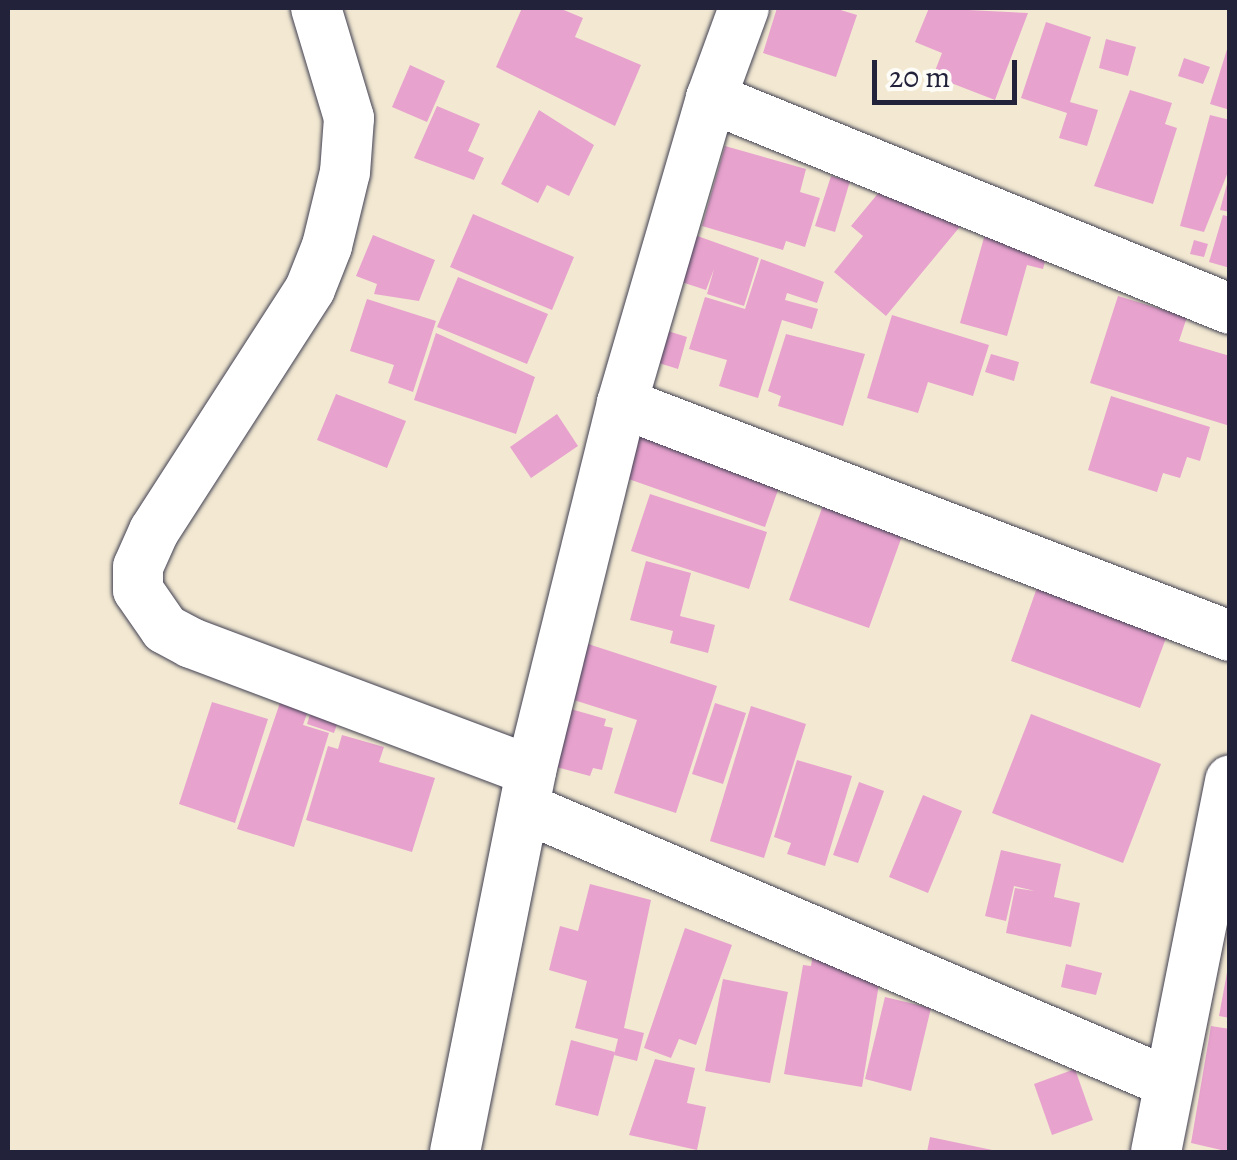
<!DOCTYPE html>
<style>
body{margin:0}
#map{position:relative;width:1237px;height:1160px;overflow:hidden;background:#f3e9d2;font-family:Alegreya,serif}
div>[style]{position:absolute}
.building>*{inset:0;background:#e7a2ce}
.roads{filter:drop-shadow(0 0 2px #414052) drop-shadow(0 0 2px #414052)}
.minor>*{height:50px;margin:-25px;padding:0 25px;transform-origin:25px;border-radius:25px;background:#fff}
span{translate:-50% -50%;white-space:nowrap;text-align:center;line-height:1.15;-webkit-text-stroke:8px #fdfcf7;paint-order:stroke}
.frame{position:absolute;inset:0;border:10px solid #22223b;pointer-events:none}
.scale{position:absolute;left:872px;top:60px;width:145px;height:45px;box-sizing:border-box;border:5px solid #22223b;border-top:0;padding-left:12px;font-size:30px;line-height:35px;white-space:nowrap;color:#22223b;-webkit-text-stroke:8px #fdfcf7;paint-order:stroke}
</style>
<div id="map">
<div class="building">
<i style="clip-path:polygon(522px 8px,559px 8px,583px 18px,575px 37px,641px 65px,615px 126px,496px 67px)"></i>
<i style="clip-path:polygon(777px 8px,834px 8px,857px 15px,836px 77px,763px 53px)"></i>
<i style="clip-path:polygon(929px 8px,1028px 13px,995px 100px,933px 76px,942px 53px,915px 42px)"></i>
<i style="clip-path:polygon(1046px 22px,1091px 37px,1070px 102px,1098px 110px,1087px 146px,1059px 138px,1067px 113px,1021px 98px)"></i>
<i style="clip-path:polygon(1106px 39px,1136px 47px,1128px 76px,1099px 68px)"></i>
<i style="clip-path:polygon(1229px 43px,1230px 44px,1230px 110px,1210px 104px)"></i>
<i style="clip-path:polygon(1184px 58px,1210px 67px,1203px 84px,1178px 76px)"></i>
<i style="clip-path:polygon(410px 65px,445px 81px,427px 122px,392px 107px)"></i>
<i style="clip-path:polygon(1130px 90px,1172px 103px,1165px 124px,1177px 128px,1153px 204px,1094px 186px)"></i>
<i style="clip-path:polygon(437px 106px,480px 124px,468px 151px,484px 158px,474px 180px,414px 158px)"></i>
<i style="clip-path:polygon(539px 110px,594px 145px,569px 196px,547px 185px,538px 203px,501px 184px)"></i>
<i style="clip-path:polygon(1210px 115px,1230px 120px,1230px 167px,1204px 232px,1180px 226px)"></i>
<i style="clip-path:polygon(725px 146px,806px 169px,800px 192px,820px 198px,805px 247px,786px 241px,783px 250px,702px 226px)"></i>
<i style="clip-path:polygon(831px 176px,850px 181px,835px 232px,815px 226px)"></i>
<i style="clip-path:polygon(1228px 180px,1230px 181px,1230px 212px,1220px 210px)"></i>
<i style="clip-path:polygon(885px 185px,963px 223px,886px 316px,834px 272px,863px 236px,851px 226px)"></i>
<i style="clip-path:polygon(473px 214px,574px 257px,552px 310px,450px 267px)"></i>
<i style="clip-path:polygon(1223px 215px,1230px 217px,1230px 268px,1209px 262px)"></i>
<i style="clip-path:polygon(675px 228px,759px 258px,744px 306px,707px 294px,714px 269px,706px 290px,660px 275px)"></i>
<i style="clip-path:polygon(985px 234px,1048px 251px,1043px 269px,1027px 265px,1007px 336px,960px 323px)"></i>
<i style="clip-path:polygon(373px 235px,435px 260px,419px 301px,374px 294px,377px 284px,356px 276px)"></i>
<i style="clip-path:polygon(1194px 240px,1208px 244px,1204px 257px,1190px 254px)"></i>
<i style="clip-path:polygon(761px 259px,824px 282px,817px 303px,787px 293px,785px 300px,818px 309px,812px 329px,782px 320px,758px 398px,719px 386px,727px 360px,689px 349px,705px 297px,745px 309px)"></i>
<i style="clip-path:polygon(458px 277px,548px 314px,527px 364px,437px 327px)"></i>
<i style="clip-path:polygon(1118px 296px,1187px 317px,1179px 341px,1230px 356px,1230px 426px,1090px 383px)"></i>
<i style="clip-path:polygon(367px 299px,436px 321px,413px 392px,388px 383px,394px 365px,350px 351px)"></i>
<i style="clip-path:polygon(892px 315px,989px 345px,973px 396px,928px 382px,918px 413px,867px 398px)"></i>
<i style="clip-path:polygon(655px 327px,687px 337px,678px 369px,646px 359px)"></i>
<i style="clip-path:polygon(436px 333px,535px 377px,516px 434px,414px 400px)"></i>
<i style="clip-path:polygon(786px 334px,865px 354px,843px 426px,778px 406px,781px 396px,768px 391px)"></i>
<i style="clip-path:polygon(991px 354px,1019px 362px,1014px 381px,985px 372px)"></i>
<i style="clip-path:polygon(336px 394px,406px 421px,387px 468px,317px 440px)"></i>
<i style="clip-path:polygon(1111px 396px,1210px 427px,1200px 461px,1187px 457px,1180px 478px,1163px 473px,1157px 492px,1088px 470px)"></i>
<i style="clip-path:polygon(557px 414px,578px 446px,531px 478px,510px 447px)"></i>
<i style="clip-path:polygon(640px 421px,784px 473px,765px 527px,620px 476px)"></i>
<i style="clip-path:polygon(650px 494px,767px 532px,749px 589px,631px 551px)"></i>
<i style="clip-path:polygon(826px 497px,906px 525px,869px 628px,789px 600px)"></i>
<i style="clip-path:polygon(646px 561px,691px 573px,680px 616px,715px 625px,708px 653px,670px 643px,673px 631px,630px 620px)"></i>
<i style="clip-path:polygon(1039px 582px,1169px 630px,1140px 708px,1011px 661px)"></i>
<i style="clip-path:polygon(576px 640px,717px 686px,676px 813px,614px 793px,637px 720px,558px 695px)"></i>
<i style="clip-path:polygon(285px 688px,313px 696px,303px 725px,329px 733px,294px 847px,237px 829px)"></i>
<i style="clip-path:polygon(316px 696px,344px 704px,334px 733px,307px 724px)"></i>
<i style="clip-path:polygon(212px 702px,268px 719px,235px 823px,179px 804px)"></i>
<i style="clip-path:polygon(715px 703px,746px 713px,723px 784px,692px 774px)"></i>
<i style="clip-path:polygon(560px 706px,606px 719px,604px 726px,613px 728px,602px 770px,593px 768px,590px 776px,545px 764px)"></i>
<i style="clip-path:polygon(751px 706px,806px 724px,764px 858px,710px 841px)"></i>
<i style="clip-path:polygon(1031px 714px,1161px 764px,1123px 863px,992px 813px)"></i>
<i style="clip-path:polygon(342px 735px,384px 747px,379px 762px,435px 778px,412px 852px,306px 820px,328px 746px,338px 749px)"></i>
<i style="clip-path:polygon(797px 760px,852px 776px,825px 866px,787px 854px,791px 843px,774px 837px)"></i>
<i style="clip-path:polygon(859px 782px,884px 791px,858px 863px,833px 855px)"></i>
<i style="clip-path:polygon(923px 795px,962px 811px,928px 893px,889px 877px)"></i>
<i style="clip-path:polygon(1001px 850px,1061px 864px,1054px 897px,1080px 903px,1071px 947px,1006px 933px,1015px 888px,1035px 891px,1014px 886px,1006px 921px,985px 916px)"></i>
<i style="clip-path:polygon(590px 884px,651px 900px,624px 1028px,644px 1033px,637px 1061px,614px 1055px,618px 1039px,575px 1028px,587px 981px,549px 970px,560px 926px,578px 931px)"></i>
<i style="clip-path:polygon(685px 928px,732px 945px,696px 1045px,679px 1039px,671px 1058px,644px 1048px)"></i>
<i style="clip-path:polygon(814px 948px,880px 978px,862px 1087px,784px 1074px,803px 965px,811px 966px)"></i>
<i style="clip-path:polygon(1066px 964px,1102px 973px,1096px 995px,1061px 987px)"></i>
<i style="clip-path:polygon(1228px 967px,1230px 967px,1230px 1018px,1219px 1016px)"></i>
<i style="clip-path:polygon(723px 979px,788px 992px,770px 1083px,705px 1071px)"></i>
<i style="clip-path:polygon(885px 997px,931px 1008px,911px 1091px,865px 1079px)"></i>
<i style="clip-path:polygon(1211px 1026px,1230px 1029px,1230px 1152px,1191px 1143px)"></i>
<i style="clip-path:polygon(571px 1040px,615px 1052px,598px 1116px,555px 1105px)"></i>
<i style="clip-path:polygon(655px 1059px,695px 1068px,687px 1103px,706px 1107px,697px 1150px,629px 1135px)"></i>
<i style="clip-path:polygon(1075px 1069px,1093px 1120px,1052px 1135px,1034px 1084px)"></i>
<i style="clip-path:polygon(930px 1137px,997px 1151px,997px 1152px,927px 1152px)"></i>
</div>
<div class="roads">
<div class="minor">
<i style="left:316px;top:8px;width:115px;rotate:73.3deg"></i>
<i style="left:349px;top:118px;width:54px;rotate:94.2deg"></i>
<i style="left:345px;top:172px;width:76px;rotate:103.7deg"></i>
<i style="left:327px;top:246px;width:46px;rotate:111.6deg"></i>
<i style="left:310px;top:289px;width:288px;rotate:122.8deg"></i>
<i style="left:154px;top:531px;width:39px;rotate:114deg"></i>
<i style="left:138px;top:567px;width:23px;rotate:90deg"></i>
<i style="left:138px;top:590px;width:47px;rotate:55.3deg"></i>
<i style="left:165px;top:629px;width:30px;rotate:28deg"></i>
<i style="left:191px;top:643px;width:363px;rotate:20.6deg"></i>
<i style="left:711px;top:98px;width:560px;rotate:22.12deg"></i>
<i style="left:622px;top:403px;width:651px;rotate:20.97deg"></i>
<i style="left:525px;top:808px;width:698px;rotate:23.11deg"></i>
<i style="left:455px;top:1152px;width:389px;rotate:-78.7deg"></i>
<i style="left:531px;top:771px;width:379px;rotate:-76.1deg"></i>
<i style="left:622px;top:403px;width:318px;rotate:-73.7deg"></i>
<i style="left:711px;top:98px;width:96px;rotate:-69.9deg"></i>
<i style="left:1156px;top:1152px;width:379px;rotate:-78.7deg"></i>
</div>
</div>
<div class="frame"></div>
<div class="scale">20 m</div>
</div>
